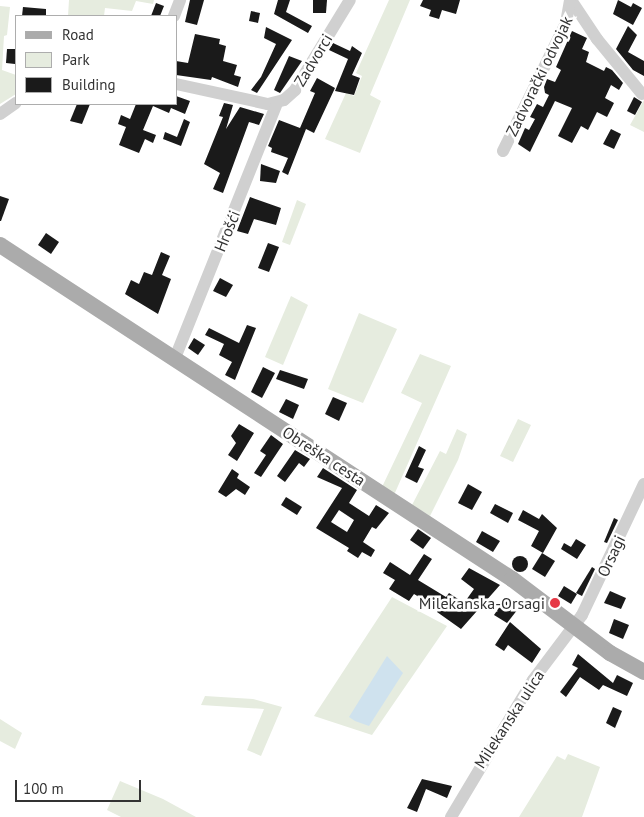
<!DOCTYPE html>
<meta charset="utf-8">
<style>
body{margin:0}
#map{position:relative;width:644px;height:817px;overflow:hidden;background:#fff;font-family:"PT Sans",sans-serif}
div>[style]{position:absolute}
.green>*{inset:0;background:#e6ecdf}
.water>*{inset:0;background:#cfe2ee}
.building>*{inset:0;background:#1a1a1a}
.round{border-radius:50%}
.minor>*{height:12px;margin:-6px;padding:0 6px;transform-origin:6px;border-radius:6px;background:#d0d0d0}
.major>*{height:16px;margin:-8px;padding:0 8px;transform-origin:8px;border-radius:8px;background:#ababab}
.dots>*{width:14px;height:14px;translate:-50% -50%;box-sizing:border-box;border:2px solid #fff;border-radius:50%}
span{translate:-50% -50%;white-space:nowrap;text-align:center;line-height:1.15;-webkit-text-stroke:5px #fff;paint-order:stroke}
.street-label{font-size:16px;color:#333}
.poi-label{font-size:16px;color:#333}
.right{translate:-100% -50%;text-align:right}
.legend{position:absolute;left:15px;top:15px;width:162px;height:90px;box-sizing:border-box;background:#fff;border:1px solid #adadad;margin:0;padding:6px 9px;list-style:none;font-size:15px;color:#333}
.legend li{display:flex;align-items:center;gap:10px;height:25px}
.legend b{width:25px;border:1px solid #adadad}
.scale{position:absolute;left:15px;top:780px;width:126px;height:22px;box-sizing:border-box;border:2px solid #333;border-top:0;padding-left:6px;font-size:15px;line-height:18px;white-space:nowrap;color:#333;-webkit-text-stroke:4px #fff;paint-order:stroke}
</style>
<div id="map">
<div class="green">
<i style="clip-path:polygon(69px 0,154px 0,153px 4px,136px 1px,132px 11px,105px 8px,104px 16px,68px 16px)"></i>
<i style="clip-path:polygon(389px 0,410px 0,370px 95px,381px 101px,360px 153px,325px 139px,346px 93px,354px 96px,362px 76px,356px 73px)"></i>
<i style="clip-path:polygon(0 6px,10px 7px,7px 35px,4px 36px,2px 70px,16px 75px,16px 94px,0 104px)"></i>
<i style="clip-path:polygon(644px 100px,644px 132px,630px 125px)"></i>
<i style="clip-path:polygon(297px 200px,306px 204px,290px 245px,282px 242px)"></i>
<i style="clip-path:polygon(291px 296px,308px 305px,283px 365px,265px 357px)"></i>
<i style="clip-path:polygon(359px 313px,397px 329px,363px 403px,328px 389px)"></i>
<i style="clip-path:polygon(420px 354px,451px 366px,394px 495px,382px 487px,422px 403px,401px 393px)"></i>
<i style="clip-path:polygon(518px 419px,531px 425px,513px 462px,500px 456px)"></i>
<i style="clip-path:polygon(457px 429px,467px 434px,458px 460px,430px 516px,412px 505px,440px 451px,446px 454px)"></i>
<i style="clip-path:polygon(392px 597px,447px 626px,372px 735px,314px 716px)"></i>
<i style="clip-path:polygon(205px 696px,253px 699px,282px 707px,261px 756px,247px 750px,264px 709px,201px 705px)"></i>
<i style="clip-path:polygon(0 719px,22px 733px,15px 749px,0 741px)"></i>
<i style="clip-path:polygon(568px 754px,600px 767px,582px 817px,519px 817px,557px 756px,565px 760px)"></i>
<i style="clip-path:polygon(120px 781px,163px 799px,196px 817px,121px 817px,107px 810px)"></i>
</div>
<div class="water">
<i style="clip-path:polygon(387px 656px,403px 673px,369px 726px,355px 721px,349px 717px)"></i>
</div>
<div class="building">
<i style="clip-path:polygon(190px 0,204px 0,197px 25px,185px 22px)"></i>
<i style="clip-path:polygon(278px 0,290px 0,286px 12px,312px 26px,308px 33px,274px 14px)"></i>
<i style="clip-path:polygon(313px 0,327px 0,326px 13px,313px 13px)"></i>
<i style="clip-path:polygon(423px 0,460px 0,456px 14px,442px 10px,439px 19px,429px 16px,431px 10px,420px 6px)"></i>
<i style="clip-path:polygon(618px 0,631px 7px,633px 3px,642px 8px,633px 25px,613px 14px)"></i>
<i style="clip-path:polygon(156px 3px,164px 6px,160px 16px,151px 16px)"></i>
<i style="clip-path:polygon(23px 7px,46px 9px,46px 16px,22px 16px)"></i>
<i style="clip-path:polygon(251px 11px,260px 13px,258px 23px,249px 21px)"></i>
<i style="clip-path:polygon(628px 26px,637px 35px,628px 52px,644px 61px,644px 76px,633px 70px,616px 49px)"></i>
<i style="clip-path:polygon(266px 27px,292px 40px,257px 93px,251px 90px,261px 77px,276px 44px,264px 38px)"></i>
<i style="clip-path:polygon(572px 31px,587px 38px,582px 49px,589px 52px,586px 62px,604px 71px,606px 67px,612px 70px,623px 83px,619px 90px,611px 85px,605px 98px,614px 103px,607px 117px,597px 112px,588px 130px,581px 126px,572px 143px,558px 136px,572px 108px,555px 101px,530px 152px,518px 144px,525px 128px,529px 130px,535px 119px,530px 117px,537px 104px,543px 107px,549px 95px,545px 93px,544px 87px,547px 79px,555px 82px,561px 70px,556px 67px)"></i>
<i style="clip-path:polygon(195px 34px,220px 39px,219px 44px,226px 46px,223px 61px,237px 65px,234px 75px,241px 77px,238px 87px,212px 77px,211px 80px,176px 75px,176px 61px,188px 63px)"></i>
<i style="clip-path:polygon(333px 43px,350px 51px,352px 46px,362px 53px,352px 75px,360px 78px,354px 95px,335px 91px,348px 59px,329px 50px)"></i>
<i style="clip-path:polygon(7px 49px,16px 49px,15px 64px,6px 63px)"></i>
<i style="clip-path:polygon(289px 56px,302px 61px,280px 93px,274px 90px)"></i>
<i style="clip-path:polygon(317px 78px,335px 88px,314px 133px,306px 129px,288px 175px,282px 172px,288px 158px,271px 152px,272px 148px,268px 146px,279px 120px,300px 128px,315px 93px,310px 91px)"></i>
<i style="clip-path:polygon(176px 96px,190px 101px,185px 114px,171px 108px,169px 113px,153px 106px,143px 130px,156px 135px,153px 143px,145px 139px,139px 153px,119px 145px,126px 127px,118px 124px,121px 115px,130px 119px,136px 104px,176px 104px)"></i>
<i style="clip-path:polygon(634px 97px,642px 102px,635px 115px,627px 111px)"></i>
<i style="clip-path:polygon(224px 103px,233px 105px,226px 129px,240px 107px,264px 114px,259px 125px,249px 122px,223px 193px,213px 189px,220px 173px,204px 164px,223px 117px,219px 116px)"></i>
<i style="clip-path:polygon(77px 104px,90px 104px,82px 124px,70px 121px)"></i>
<i style="clip-path:polygon(184px 119px,190px 122px,181px 146px,163px 139px,165px 132px,177px 137px)"></i>
<i style="clip-path:polygon(611px 129px,621px 134px,614px 149px,603px 144px)"></i>
<i style="clip-path:polygon(261px 164px,280px 171px,276px 183px,260px 181px)"></i>
<i style="clip-path:polygon(0 196px,9px 199px,1px 221px,0 221px)"></i>
<i style="clip-path:polygon(250px 197px,281px 208px,276px 225px,254px 219px,248px 234px,237px 231px)"></i>
<i style="clip-path:polygon(46px 233px,59px 242px,51px 254px,38px 245px)"></i>
<i style="clip-path:polygon(268px 243px,279px 247px,269px 272px,258px 268px)"></i>
<i style="clip-path:polygon(161px 252px,170px 256px,162px 275px,171px 279px,158px 314px,125px 294px,131px 280px,139px 284px,144px 272px,152px 275px)"></i>
<i style="clip-path:polygon(220px 278px,233px 285px,226px 297px,213px 291px)"></i>
<i style="clip-path:polygon(247px 325px,256px 328px,235px 380px,225px 375px,232px 362px,219px 355px,224px 344px,205px 335px,209px 328px,239px 343px)"></i>
<i style="clip-path:polygon(194px 338px,205px 345px,198px 355px,188px 348px)"></i>
<i style="clip-path:polygon(263px 367px,275px 373px,262px 398px,251px 392px)"></i>
<i style="clip-path:polygon(280px 370px,308px 379px,304px 389px,276px 379px)"></i>
<i style="clip-path:polygon(333px 397px,347px 403px,339px 421px,325px 414px)"></i>
<i style="clip-path:polygon(286px 399px,299px 405px,293px 419px,279px 412px)"></i>
<i style="clip-path:polygon(239px 424px,254px 433px,237px 461px,228px 455px,236px 443px,231px 436px)"></i>
<i style="clip-path:polygon(271px 435px,283px 444px,261px 477px,254px 473px,266px 455px,260px 451px)"></i>
<i style="clip-path:polygon(419px 446px,426px 450px,418px 467px,424px 469px,417px 483px,405px 477px)"></i>
<i style="clip-path:polygon(295px 450px,310px 459px,304px 467px,299px 463px,285px 482px,277px 476px)"></i>
<i style="clip-path:polygon(evenodd,323px 468px,357px 490px,349px 503px,369px 516px,376px 505px,389px 513px,376px 529px,372px 527px,363px 542px,375px 550px,371px 557px,362px 552px,358px 558px,347px 551px,349px 548px,316px 528px,342px 488px,317px 477px,323px 468px,339px 510px,354px 520px,347px 532px,331px 522px,339px 510px)"></i>
<i style="clip-path:polygon(232px 469px,239px 474px,237px 478px,250px 487px,245px 495px,236px 489px,226px 497px,218px 492px)"></i>
<i style="clip-path:polygon(468px 484px,482px 492px,472px 510px,458px 503px)"></i>
<i style="clip-path:polygon(286px 497px,302px 507px,297px 515px,281px 505px)"></i>
<i style="clip-path:polygon(495px 504px,513px 513px,508px 523px,490px 513px)"></i>
<i style="clip-path:polygon(523px 510px,539px 519px,542px 514px,557px 528px,543px 553px,531px 546px,539px 531px,518px 520px)"></i>
<i style="clip-path:polygon(614px 518px,618px 520px,607px 543px,604px 542px)"></i>
<i style="clip-path:polygon(418px 529px,431px 538px,423px 549px,410px 540px)"></i>
<i style="clip-path:polygon(482px 531px,500px 541px,493px 552px,476px 542px)"></i>
<i style="clip-path:polygon(576px 539px,586px 545px,577px 559px,561px 549px,564px 543px,571px 547px)"></i>
<i style="clip-path:polygon(542px 553px,555px 561px,545px 577px,532px 569px)"></i>
<i style="clip-path:polygon(424px 554px,432px 559px,418px 580px,446px 597px,449px 593px,464px 603px,474px 589px,461px 579px,469px 568px,500px 585px,461px 629px,437px 612px,439px 609px,414px 594px,409px 601px,389px 589px,395px 580px,383px 573px,390px 562px,410px 575px)"></i>
<i class="round" style="left:512px;top:556px;width:16px;height:16px"></i>
<i style="clip-path:polygon(592px 567px,595px 569px,582px 596px,576px 593px)"></i>
<i style="clip-path:polygon(564px 586px,577px 594px,571px 604px,558px 596px)"></i>
<i style="clip-path:polygon(610px 591px,626px 598px,621px 609px,604px 603px)"></i>
<i style="clip-path:polygon(505px 599px,518px 609px,507px 623px,494px 615px)"></i>
<i style="clip-path:polygon(614px 619px,629px 625px,623px 639px,609px 633px)"></i>
<i style="clip-path:polygon(510px 622px,541px 649px,532px 663px,508px 645px,504px 651px,495px 645px)"></i>
<i style="clip-path:polygon(578px 654px,613px 683px,617px 675px,633px 683px,627px 696px,603px 685px,599px 690px,580px 677px,566px 697px,560px 692px,578px 668px,572px 665px)"></i>
<i style="clip-path:polygon(613px 707px,622px 711px,615px 728px,606px 723px)"></i>
<i style="clip-path:polygon(422px 779px,452px 786px,447px 798px,426px 789px,417px 812px,407px 808px)"></i>
</div>
<div class="minor">
<i style="left:571px;top:0;width:47px;rotate:56.3deg"></i>
<i style="left:597px;top:39px;width:71px;rotate:50.7deg"></i>
<i style="left:174px;top:16px;width:17px;rotate:-69deg"></i>
<i style="left:176px;top:84px;width:94px;rotate:12.3deg"></i>
<i style="left:268px;top:104px;width:16px;rotate:-14deg"></i>
<i style="left:284px;top:100px;width:15px;rotate:-42deg"></i>
<i style="left:295px;top:90px;width:105px;rotate:-58.6deg"></i>
<i style="left:0;top:114px;width:19px;rotate:-35deg"></i>
<i style="left:503px;top:151px;width:143px;rotate:-63.8deg"></i>
<i style="left:566px;top:23px;width:23px;rotate:-80deg"></i>
<i style="left:175px;top:358px;width:275px;rotate:-68.2deg"></i>
<i style="left:451px;top:817px;width:160px;rotate:-59.1deg"></i>
<i style="left:533px;top:680px;width:81px;rotate:-53deg"></i>
<i style="left:582px;top:615px;width:145px;rotate:-64.7deg"></i>
</div>
<div class="major">
<i style="left:0;top:245px;width:611px;rotate:33.12deg"></i>
<i style="left:512px;top:579px;width:123px;rotate:37.1deg"></i>
<i style="left:610px;top:653px;width:39px;rotate:29deg"></i>
</div>
<div class="dots">
<i style="left:555px;top:603px;background:#e63946"></i>
</div>
<div class="street-label">
<span style="left:313px;top:60px;rotate:-59deg">Zadvorci</span>
<span style="left:539px;top:76px;rotate:-64deg">Zadvorački odvojak</span>
<span style="left:227px;top:231px;rotate:-68deg">Hrošći</span>
<span style="left:324px;top:456px;rotate:33deg">Obreška cesta</span>
<span style="left:611px;top:556px;rotate:-65deg">Orsagi</span>
<span style="left:509px;top:719px;rotate:-57deg">Milekanska ulica</span>
</div>
<div class="poi-label">
<span class="right" style="left:545px;top:603px">Milekanska-Orsagi</span>
</div>
<ul class="legend">
<li><b style="height:6px;background:#ababab"></b>Road</li>
<li><b style="height:14px;background:#e6ecdf"></b>Park</li>
<li><b style="height:14px;background:#1a1a1a"></b>Building</li>
</ul>
<div class="scale">100 m</div>
</div>
